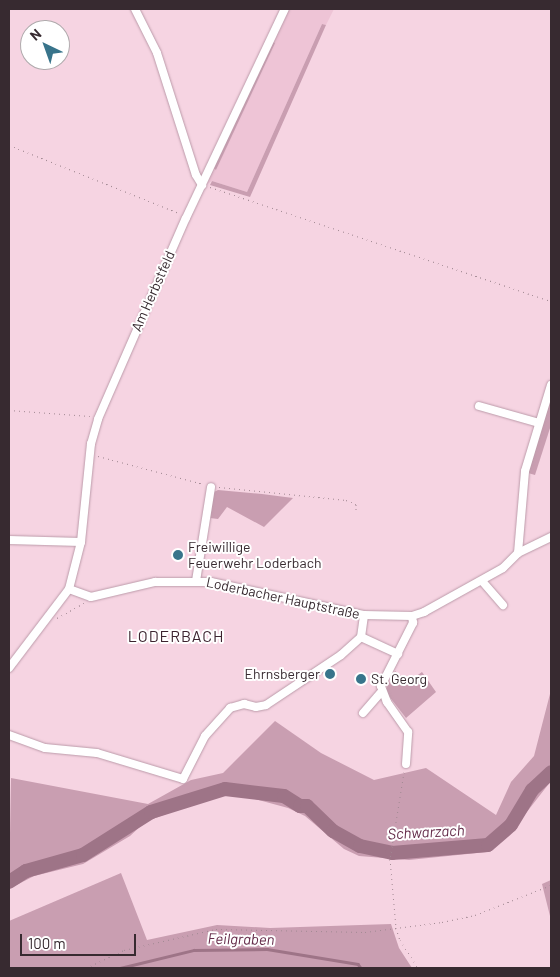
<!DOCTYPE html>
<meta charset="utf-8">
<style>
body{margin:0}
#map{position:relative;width:560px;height:977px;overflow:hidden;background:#f6d4e2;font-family:Barlow,sans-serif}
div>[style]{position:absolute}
.built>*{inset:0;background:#eec4d6}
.green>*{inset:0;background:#c99eb1}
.stream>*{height:2.5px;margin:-1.25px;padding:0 1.25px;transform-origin:1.25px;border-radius:1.25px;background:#9e7487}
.river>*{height:14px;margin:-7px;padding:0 7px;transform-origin:7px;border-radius:7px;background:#9e7487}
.path>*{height:1px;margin-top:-0.5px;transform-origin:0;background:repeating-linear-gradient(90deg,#a28993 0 1px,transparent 0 5px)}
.roads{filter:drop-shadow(0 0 1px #bc9baa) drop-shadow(0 0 1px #bc9baa)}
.minor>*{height:8px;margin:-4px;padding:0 4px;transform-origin:4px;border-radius:4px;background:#fff}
.dots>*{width:14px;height:14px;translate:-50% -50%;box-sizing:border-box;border:2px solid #fff;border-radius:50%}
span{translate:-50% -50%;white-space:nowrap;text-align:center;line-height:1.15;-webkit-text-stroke:4px #fff;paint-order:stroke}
.street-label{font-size:14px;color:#372a30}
.poi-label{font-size:14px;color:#372a30}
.left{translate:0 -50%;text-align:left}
.right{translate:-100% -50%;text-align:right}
.water-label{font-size:15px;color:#642b49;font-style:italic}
.quarter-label{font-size:16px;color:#3d2430;letter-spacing:1px}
.frame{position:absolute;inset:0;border:10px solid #372a30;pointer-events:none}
.north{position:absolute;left:20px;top:20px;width:50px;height:50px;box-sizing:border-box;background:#fff;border:1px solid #afaaac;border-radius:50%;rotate:318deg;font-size:14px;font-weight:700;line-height:20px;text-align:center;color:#372a30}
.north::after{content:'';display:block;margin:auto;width:18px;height:22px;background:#38748b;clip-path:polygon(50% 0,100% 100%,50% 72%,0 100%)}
.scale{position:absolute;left:20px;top:934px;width:116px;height:22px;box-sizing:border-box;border:2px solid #372a30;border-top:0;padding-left:6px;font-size:15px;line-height:18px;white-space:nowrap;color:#372a30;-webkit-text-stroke:4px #fff;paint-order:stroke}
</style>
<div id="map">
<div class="built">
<i style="clip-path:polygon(287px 9px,334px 9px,326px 25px,322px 24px,247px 192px,212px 181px,207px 184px,213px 168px,216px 170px)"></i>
</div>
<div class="green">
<i style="clip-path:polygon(322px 24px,326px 25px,250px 197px,210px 185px,212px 181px,247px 192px)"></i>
<i style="clip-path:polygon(272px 41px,275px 43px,216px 170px,213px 168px)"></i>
<i style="clip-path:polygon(551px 396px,551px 425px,535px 475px,528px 473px)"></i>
<i style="clip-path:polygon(218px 490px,262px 494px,293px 498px,264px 527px,227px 507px,218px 519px,210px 518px,214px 492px)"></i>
<i style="clip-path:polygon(395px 671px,408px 682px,422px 672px,436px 692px,406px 718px,385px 691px)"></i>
<i style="clip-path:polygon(551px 690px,551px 781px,512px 831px,487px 852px,409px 860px,359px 856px,344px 849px,305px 816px,288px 808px,237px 794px,211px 797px,145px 822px,130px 836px,83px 864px,34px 876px,9px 889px,11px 778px,148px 804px,191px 780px,223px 773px,275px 721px,321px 753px,374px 780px,426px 768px,496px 815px,511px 782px,534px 756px)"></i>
<i style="clip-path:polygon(121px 873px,147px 940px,217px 925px,270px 928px,391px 924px,399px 948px,412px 968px,9px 968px,9px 921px)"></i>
<i style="clip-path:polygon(551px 880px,551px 920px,542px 884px)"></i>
</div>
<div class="stream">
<i style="left:120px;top:968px;width:76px;rotate:-13.7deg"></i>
<i style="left:194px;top:950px;width:73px;rotate:-0.8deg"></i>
<i style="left:267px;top:949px;width:92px;rotate:9.4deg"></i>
<i style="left:358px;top:964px;width:5px;rotate:53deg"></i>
</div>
<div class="river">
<i style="left:9px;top:882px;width:20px;rotate:-33deg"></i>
<i style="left:26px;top:871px;width:59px;rotate:-15.7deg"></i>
<i style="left:83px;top:855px;width:80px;rotate:-32.3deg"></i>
<i style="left:151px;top:812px;width:77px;rotate:-17.3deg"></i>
<i style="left:225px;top:789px;width:59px;rotate:6.8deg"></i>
<i style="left:284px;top:796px;width:19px;rotate:32deg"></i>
<i style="left:300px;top:806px;width:7px"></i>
<i style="left:307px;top:806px;width:36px;rotate:44deg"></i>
<i style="left:333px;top:831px;width:31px;rotate:29deg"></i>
<i style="left:360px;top:846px;width:33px;rotate:12deg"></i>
<i style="left:392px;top:853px;width:96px;rotate:-4.8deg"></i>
<i style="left:488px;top:845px;width:30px;rotate:-41deg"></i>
<i style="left:511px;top:825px;width:41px;rotate:-59deg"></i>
<i style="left:532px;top:790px;width:26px;rotate:-43deg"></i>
</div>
<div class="path">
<i style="left:9px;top:145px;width:183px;rotate:21.8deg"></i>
<i style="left:210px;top:187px;width:360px;rotate:18.5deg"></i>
<i style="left:9px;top:410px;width:81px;rotate:4.2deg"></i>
<i style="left:98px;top:456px;width:109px;rotate:14.9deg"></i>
<i style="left:219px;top:487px;width:128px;rotate:5.8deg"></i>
<i style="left:346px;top:500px;width:11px;rotate:22deg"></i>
<i style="left:356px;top:504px;width:9px;rotate:90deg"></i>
<i style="left:57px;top:618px;width:31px;rotate:-29deg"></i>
<i style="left:404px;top:772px;width:88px;rotate:99.1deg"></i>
<i style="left:390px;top:859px;width:69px;rotate:85deg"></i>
<i style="left:396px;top:928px;width:13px;rotate:72deg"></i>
<i style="left:400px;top:940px;width:33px;rotate:57deg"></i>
<i style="left:86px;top:968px;width:42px;rotate:-25.3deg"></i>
<i style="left:124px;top:950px;width:94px;rotate:-12.9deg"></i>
<i style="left:216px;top:929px;width:149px;rotate:1.2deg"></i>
<i style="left:365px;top:932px;width:78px;rotate:-7.4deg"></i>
<i style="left:442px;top:922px;width:34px;rotate:-12deg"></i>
<i style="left:475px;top:915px;width:82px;rotate:-21.5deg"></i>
</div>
<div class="roads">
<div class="minor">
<i style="left:135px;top:9px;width:49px;rotate:63.4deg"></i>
<i style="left:157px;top:53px;width:128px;rotate:72.3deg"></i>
<i style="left:196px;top:175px;width:12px;rotate:59deg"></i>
<i style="left:479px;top:406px;width:62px;rotate:15.8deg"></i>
<i style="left:9px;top:540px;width:72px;rotate:1.6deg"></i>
<i style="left:518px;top:553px;width:37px;rotate:-26deg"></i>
<i style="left:196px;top:581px;width:95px;rotate:-80.9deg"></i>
<i style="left:482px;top:581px;width:32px;rotate:49deg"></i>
<i style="left:69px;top:589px;width:23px;rotate:20deg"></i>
<i style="left:91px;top:597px;width:66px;rotate:-13.2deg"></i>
<i style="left:155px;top:582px;width:56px"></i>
<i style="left:211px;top:582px;width:157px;rotate:12.2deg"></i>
<i style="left:364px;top:615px;width:48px;rotate:1.2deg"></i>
<i style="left:412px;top:616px;width:13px;rotate:-18deg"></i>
<i style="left:424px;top:612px;width:90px;rotate:-29.1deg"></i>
<i style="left:503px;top:568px;width:21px;rotate:-45deg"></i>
<i style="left:518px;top:553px;width:82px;rotate:-85.1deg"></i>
<i style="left:525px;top:471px;width:90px;rotate:-73.2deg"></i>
<i style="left:361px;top:637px;width:41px;rotate:24.7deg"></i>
<i style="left:9px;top:668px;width:99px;rotate:-52.8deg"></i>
<i style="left:69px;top:589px;width:49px;rotate:-75.7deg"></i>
<i style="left:81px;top:542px;width:99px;rotate:-84.2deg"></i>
<i style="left:91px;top:444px;width:26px;rotate:-74deg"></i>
<i style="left:98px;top:419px;width:219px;rotate:-66.4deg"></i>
<i style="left:186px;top:218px;width:231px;rotate:-64.7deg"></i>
<i style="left:363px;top:713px;width:28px;rotate:-49deg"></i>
<i style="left:9px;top:735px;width:38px;rotate:20deg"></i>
<i style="left:45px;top:748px;width:52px;rotate:5.5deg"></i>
<i style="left:97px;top:753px;width:90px;rotate:16.8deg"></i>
<i style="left:183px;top:779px;width:48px;rotate:-62.9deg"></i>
<i style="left:205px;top:736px;width:38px;rotate:-48deg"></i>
<i style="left:230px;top:708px;width:15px;rotate:-16deg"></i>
<i style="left:244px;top:704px;width:12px;rotate:14deg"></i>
<i style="left:256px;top:707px;width:10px;rotate:-11deg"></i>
<i style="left:266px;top:705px;width:90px;rotate:-33.7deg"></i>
<i style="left:341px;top:655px;width:27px;rotate:-42deg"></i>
<i style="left:361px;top:637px;width:22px;rotate:-82deg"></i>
<i style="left:406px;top:764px;width:32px;rotate:-86deg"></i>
<i style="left:408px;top:732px;width:37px;rotate:-125deg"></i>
<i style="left:387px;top:702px;width:17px;rotate:-111deg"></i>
<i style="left:381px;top:686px;width:71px;rotate:-63.1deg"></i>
<i style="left:413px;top:623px;width:7px;rotate:-98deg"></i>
</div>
</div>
<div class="dots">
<i style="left:178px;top:555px;background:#38748b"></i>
<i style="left:330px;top:674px;background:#38748b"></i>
<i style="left:361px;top:679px;background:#38748b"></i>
</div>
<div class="street-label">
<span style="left:153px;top:291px;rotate:-66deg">Am Herbstfeld</span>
<span style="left:283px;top:598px;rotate:12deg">Loderbacher Hauptstraße</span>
</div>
<div class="poi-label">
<span class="left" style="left:188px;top:555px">Freiwillige<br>Feuerwehr Loderbach</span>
<span class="right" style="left:320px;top:674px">Ehrnsberger</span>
<span class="left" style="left:371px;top:679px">St. Georg</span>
</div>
<div class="water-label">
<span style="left:426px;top:832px;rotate:-3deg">Schwarzach</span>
<span style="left:241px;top:939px;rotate:1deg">Feilgraben</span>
</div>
<div class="quarter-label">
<span style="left:176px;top:636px">LODERBACH</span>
</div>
<div class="frame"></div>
<div class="north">N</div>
<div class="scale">100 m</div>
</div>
